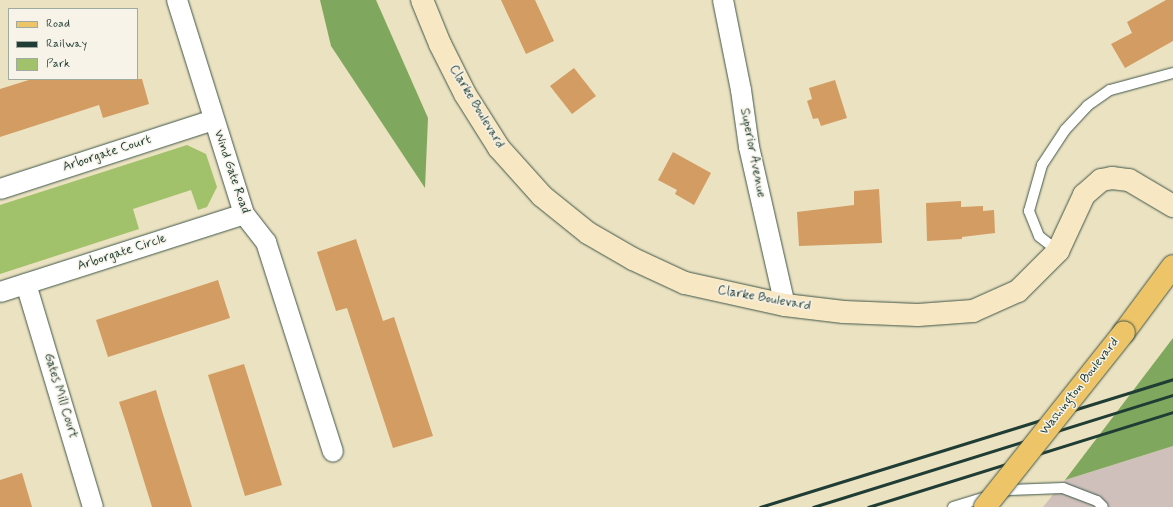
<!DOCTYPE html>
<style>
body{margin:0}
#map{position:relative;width:1173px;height:507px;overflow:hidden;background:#ebe2c1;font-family:Mynerve,sans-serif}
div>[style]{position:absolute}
.industrial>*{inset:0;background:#cfc0bb}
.green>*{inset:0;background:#a1c16a}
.forest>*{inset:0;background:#80a75e}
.building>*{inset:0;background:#d29c62}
.roads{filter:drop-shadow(0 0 1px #3e5649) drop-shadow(0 0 1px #3e5649)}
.lane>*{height:10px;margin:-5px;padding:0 5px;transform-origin:5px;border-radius:5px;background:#fff}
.street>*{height:20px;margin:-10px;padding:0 10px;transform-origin:10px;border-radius:10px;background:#fff}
.secondary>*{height:22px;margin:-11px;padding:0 11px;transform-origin:11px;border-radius:11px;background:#f8e7c3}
.primary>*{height:22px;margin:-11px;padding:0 11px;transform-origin:11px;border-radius:11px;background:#eec469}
.rail>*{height:3px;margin:-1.5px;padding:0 1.5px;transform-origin:1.5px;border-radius:1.5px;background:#1f3d34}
.bridges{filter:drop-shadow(0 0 1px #3e5649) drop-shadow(0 0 1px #3e5649)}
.primary-bridge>*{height:22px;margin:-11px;padding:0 11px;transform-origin:11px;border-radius:11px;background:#eec469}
span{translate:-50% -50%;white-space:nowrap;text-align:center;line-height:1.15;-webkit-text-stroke:3px #f7f3e8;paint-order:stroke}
.street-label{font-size:13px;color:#1f3d34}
.legend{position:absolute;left:8px;top:8px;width:130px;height:72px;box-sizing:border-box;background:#f7f3e8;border:1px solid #a1aaa0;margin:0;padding:5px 7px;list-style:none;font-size:12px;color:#1f3d34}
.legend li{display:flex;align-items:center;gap:8px;height:20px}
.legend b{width:20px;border:1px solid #a1aaa0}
</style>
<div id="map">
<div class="industrial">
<i style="clip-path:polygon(1173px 446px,1173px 507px,1043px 507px,1065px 480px)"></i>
</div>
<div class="green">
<i style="clip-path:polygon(187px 145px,206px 154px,217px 187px,207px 207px,198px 210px,191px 190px,133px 209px,139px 229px,0 274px,0 205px)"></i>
</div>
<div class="forest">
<i style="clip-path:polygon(320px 0,376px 0,428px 118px,425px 188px,331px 46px)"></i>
<i style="clip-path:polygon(1173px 338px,1173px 446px,1065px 480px)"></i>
</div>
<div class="building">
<i style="clip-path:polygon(501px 0,535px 0,554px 41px,526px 54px)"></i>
<i style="clip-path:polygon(1166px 0,1173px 0,1173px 41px,1125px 68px,1111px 44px,1132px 33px,1127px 22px)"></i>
<i style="clip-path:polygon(574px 68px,596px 96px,572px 114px,550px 86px)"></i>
<i style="clip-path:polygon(32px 79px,142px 79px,149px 104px,103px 118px,99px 105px,0 137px,0 89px)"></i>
<i style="clip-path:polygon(835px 80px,847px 118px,821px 126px,818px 118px,813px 119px,807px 101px,812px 99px,809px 88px)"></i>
<i style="clip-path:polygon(673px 152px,711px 173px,694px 205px,675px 194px,677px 190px,658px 180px)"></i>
<i style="clip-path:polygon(879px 189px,882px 243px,799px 246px,797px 212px,854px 205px,854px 191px)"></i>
<i style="clip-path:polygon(961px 201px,961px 207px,983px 206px,983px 211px,994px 210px,995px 233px,962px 237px,962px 239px,927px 241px,926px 203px)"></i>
<i style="clip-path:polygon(356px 239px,383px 321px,394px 317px,433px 436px,393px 448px,347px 308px,336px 311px,317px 252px)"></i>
<i style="clip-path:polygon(218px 280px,230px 318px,108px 357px,96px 320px)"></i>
<i style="clip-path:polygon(244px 364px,282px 485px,245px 496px,208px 375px)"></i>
<i style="clip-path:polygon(156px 390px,162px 411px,192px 507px,152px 507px,126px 423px,119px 402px)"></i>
<i style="clip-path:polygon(22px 473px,32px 507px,0 507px,0 480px)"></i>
</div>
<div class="roads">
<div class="lane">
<i style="left:1058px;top:251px;width:24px;rotate:-142deg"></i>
<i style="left:1039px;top:236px;width:27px;rotate:-112deg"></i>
<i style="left:1029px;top:211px;width:48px;rotate:-74.2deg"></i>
<i style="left:1042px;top:165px;width:42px;rotate:-56.7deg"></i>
<i style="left:1065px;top:130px;width:33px;rotate:-47deg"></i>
<i style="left:1087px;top:106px;width:28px;rotate:-35deg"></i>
<i style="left:1110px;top:90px;width:65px;rotate:-15.1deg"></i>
<i style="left:953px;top:507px;width:59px;rotate:-16.9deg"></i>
<i style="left:1009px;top:490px;width:54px;rotate:-2.1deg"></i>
<i style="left:1063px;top:488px;width:36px;rotate:21deg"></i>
<i style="left:1097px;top:501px;width:8px;rotate:45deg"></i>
</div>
<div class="street">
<i style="left:177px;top:0;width:224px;rotate:72.6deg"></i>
<i style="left:244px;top:214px;width:36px;rotate:52deg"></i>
<i style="left:266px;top:242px;width:220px;rotate:72.3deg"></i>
<i style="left:723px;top:0;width:92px;rotate:78.7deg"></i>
<i style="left:741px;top:90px;width:58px;rotate:82deg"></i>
<i style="left:749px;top:147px;width:162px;rotate:77.2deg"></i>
<i style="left:0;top:189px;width:224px;rotate:-17.9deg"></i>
<i style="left:26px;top:284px;width:233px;rotate:73.3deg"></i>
<i style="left:0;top:292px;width:256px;rotate:-17.7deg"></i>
</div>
<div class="secondary">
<i style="left:422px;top:0;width:48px;rotate:67.8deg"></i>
<i style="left:440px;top:44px;width:56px;rotate:63.4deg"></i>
<i style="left:465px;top:94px;width:64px;rotate:57.8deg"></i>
<i style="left:499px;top:148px;width:64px;rotate:48.1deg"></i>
<i style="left:542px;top:196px;width:59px;rotate:38.8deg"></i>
<i style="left:588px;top:233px;width:52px;rotate:30deg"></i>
<i style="left:633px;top:259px;width:57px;rotate:24.8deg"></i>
<i style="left:685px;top:283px;width:102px;rotate:12.4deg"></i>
<i style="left:785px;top:305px;width:59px;rotate:6.8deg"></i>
<i style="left:844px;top:312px;width:74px;rotate:2.3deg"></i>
<i style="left:918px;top:315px;width:55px;rotate:-4.2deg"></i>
<i style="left:973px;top:311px;width:49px;rotate:-24deg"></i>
<i style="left:1018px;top:291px;width:57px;rotate:-45deg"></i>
<i style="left:1058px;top:251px;width:62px;rotate:-65.1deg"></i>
<i style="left:1084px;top:195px;width:23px;rotate:-41deg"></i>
<i style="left:1101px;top:180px;width:11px;rotate:-10deg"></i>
<i style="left:1112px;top:178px;width:17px;rotate:7deg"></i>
<i style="left:1129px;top:180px;width:51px;rotate:30.6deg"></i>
</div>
<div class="primary">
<i style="left:1124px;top:332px;width:82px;rotate:-53.4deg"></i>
</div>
</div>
<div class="rail">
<i style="left:760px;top:507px;width:432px;rotate:-17.2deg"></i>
<i style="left:813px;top:507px;width:377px;rotate:-17.3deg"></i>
<i style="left:868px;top:507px;width:319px;rotate:-17.3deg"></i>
</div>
<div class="bridges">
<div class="primary-bridge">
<i style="left:985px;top:507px;width:223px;rotate:-51.5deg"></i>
</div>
</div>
<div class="street-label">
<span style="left:476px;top:107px;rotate:59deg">Clarke Boulevard</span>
<span style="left:752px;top:153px;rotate:79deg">Superior Avenue</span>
<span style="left:107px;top:154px;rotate:-18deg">Arborgate Court</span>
<span style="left:231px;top:172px;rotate:71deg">Wind Gate Road</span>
<span style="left:122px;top:253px;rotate:-18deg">Arborgate Circle</span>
<span style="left:764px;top:299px;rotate:10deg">Clarke Boulevard</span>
<span style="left:1080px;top:387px;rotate:-52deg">Washington Boulevard</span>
<span style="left:60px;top:396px;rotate:73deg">Gates Mill Court</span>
</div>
<ul class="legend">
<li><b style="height:5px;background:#eec469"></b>Road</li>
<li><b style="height:5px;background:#1f3d34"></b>Railway</li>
<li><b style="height:11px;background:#a1c16a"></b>Park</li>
</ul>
</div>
